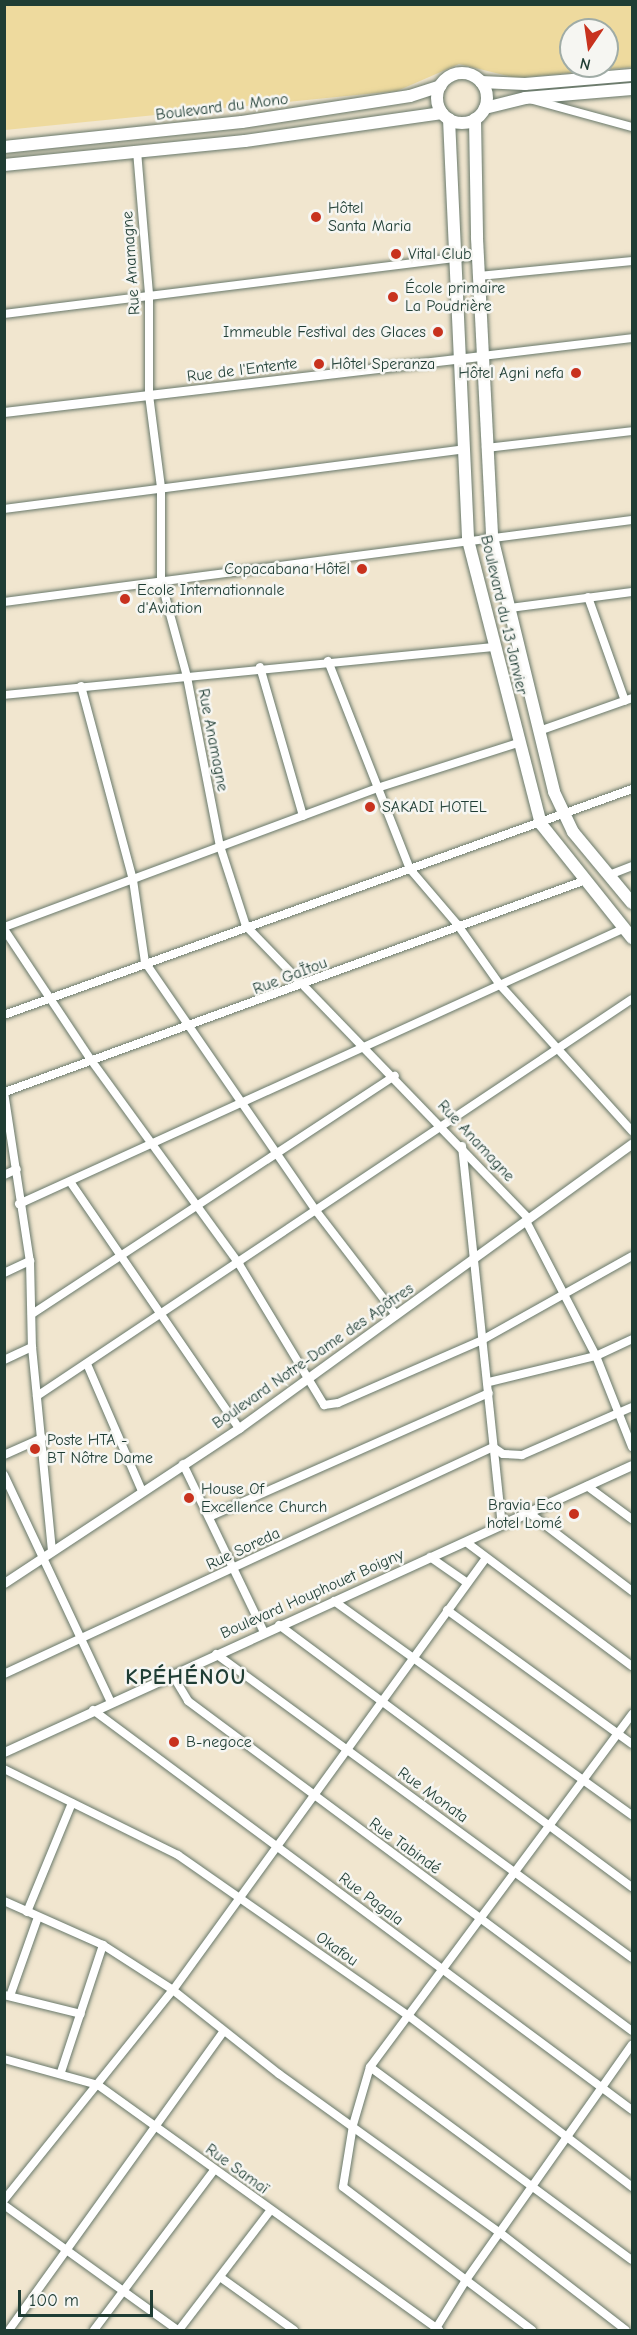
<!DOCTYPE html>
<meta charset="utf-8">
<style>
body{margin:0}
#map{position:relative;width:637px;height:2335px;overflow:hidden;background:#f1e6cf;font-family:"Comic Neue",sans-serif}
div>[style]{position:absolute}
.sand>*{inset:0;background:#eeda9e}
.roads{filter:drop-shadow(0 0 2px #68786a) drop-shadow(0 0 2px #68786a)}
.minor>*{height:8px;margin:-4px;padding:0 4px;transform-origin:4px;border-radius:4px;background:#fff}
.tertiary>*{height:9px;margin:-4.5px;padding:0 4.5px;transform-origin:4.5px;border-radius:4.5px;background:#fff}
.trunk>*{height:12px;margin:-6px;padding:0 6px;transform-origin:6px;border-radius:6px;background:#fff}
.trunk>.ring{margin:-6px;padding:0;box-sizing:content-box;background:none;border:12px solid #fff;border-radius:50%}
.dots>*{width:16px;height:16px;translate:-50% -50%;box-sizing:border-box;border:3px solid #f6f6f2;border-radius:50%}
span{translate:-50% -50%;white-space:nowrap;text-align:center;line-height:1.15;-webkit-text-stroke:5px #f6f6f2;paint-order:stroke}
.street-label{font-size:16px;color:#1f3d34}
.poi-label{font-size:16px;color:#1f3d34}
.left{translate:0 -50%;text-align:left}
.right{translate:-100% -50%;text-align:right}
.district-label{font-size:22px;color:#1f3d34;font-weight:700;letter-spacing:1.5px}
.frame{position:absolute;inset:0;border:6px solid #1f3d34;pointer-events:none}
.north{position:absolute;left:559px;top:18px;width:60px;height:60px;box-sizing:border-box;background:#f6f6f2;border:2px solid #a0aca6;border-radius:50%;rotate:193deg;font-size:16px;font-weight:700;line-height:24px;text-align:center;color:#1f3d34}
.north::after{content:'';display:block;margin:auto;width:21px;height:27px;background:#c8321e;clip-path:polygon(50% 0,100% 100%,50% 72%,0 100%)}
.scale{position:absolute;left:18px;top:2290px;width:135px;height:27px;box-sizing:border-box;border:3px solid #1f3d34;border-top:0;padding-left:8px;font-size:18px;line-height:21px;white-space:nowrap;color:#1f3d34;-webkit-text-stroke:4px #f6f6f2;paint-order:stroke}
</style>
<div id="map">
<div class="sand">
<i style="clip-path:polygon(evenodd,5px 5px,632px 5px,632px 67px,516px 78px,459px 64px,397px 91px,5px 130px,5px 5px,571px 30px,607px 30px,607px 66px,571px 66px,571px 30px)"></i>
</div>
<div class="roads">
<div class="minor">
<i style="left:533px;top:100px;width:103px;rotate:15.3deg"></i>
<i style="left:137px;top:151px;width:144px;rotate:85.2deg"></i>
<i style="left:149px;top:294px;width:101px;rotate:90deg"></i>
<i style="left:149px;top:395px;width:93px;rotate:82.6deg"></i>
<i style="left:161px;top:487px;width:94px;rotate:90deg"></i>
<i style="left:161px;top:581px;width:99px;rotate:74.8deg"></i>
<i style="left:187px;top:677px;width:172px;rotate:79deg"></i>
<i style="left:220px;top:846px;width:84px;rotate:72deg"></i>
<i style="left:246px;top:926px;width:407px;rotate:46deg"></i>
<i style="left:479px;top:276px;width:154px;rotate:-5.6deg"></i>
<i style="left:4px;top:314px;width:478px;rotate:-7.1deg"></i>
<i style="left:482px;top:356px;width:151px;rotate:-6.8deg"></i>
<i style="left:486px;top:448px;width:147px;rotate:-6.6deg"></i>
<i style="left:4px;top:509px;width:464px;rotate:-7.4deg"></i>
<i style="left:588px;top:597px;width:110px;rotate:70.4deg"></i>
<i style="left:4px;top:602px;width:633px;rotate:-7.44deg"></i>
<i style="left:510px;top:608px;width:123px;rotate:-7.5deg"></i>
<i style="left:328px;top:661px;width:224px;rotate:68.5deg"></i>
<i style="left:410px;top:869px;width:72px;rotate:49.5deg"></i>
<i style="left:457px;top:924px;width:75px;rotate:54.8deg"></i>
<i style="left:500px;top:985px;width:197px;rotate:47.9deg"></i>
<i style="left:260px;top:667px;width:155px;rotate:73.9deg"></i>
<i style="left:81px;top:686px;width:201px;rotate:75deg"></i>
<i style="left:133px;top:880px;width:83px;rotate:81.7deg"></i>
<i style="left:145px;top:962px;width:303px;rotate:55.5deg"></i>
<i style="left:317px;top:1212px;width:130px;rotate:52.5deg"></i>
<i style="left:4px;top:695px;width:493px;rotate:-5.6deg"></i>
<i style="left:539px;top:731px;width:99px;rotate:-19.5deg"></i>
<i style="left:609px;top:875px;width:25px;rotate:-21deg"></i>
<i style="left:4px;top:927px;width:398px;rotate:-20.4deg"></i>
<i style="left:377px;top:788px;width:148px;rotate:-17.7deg"></i>
<i style="left:4px;top:929px;width:157px;rotate:56.4deg"></i>
<i style="left:91px;top:1060px;width:252px;rotate:54deg"></i>
<i style="left:239px;top:1264px;width:165px;rotate:58.9deg"></i>
<i style="left:324px;top:1405px;width:14px;rotate:-8deg"></i>
<i style="left:338px;top:1403px;width:157px;rotate:-23.6deg"></i>
<i style="left:482px;top:1340px;width:172px;rotate:-29.2deg"></i>
<i style="left:4px;top:1015px;width:667px;rotate:-19.79deg"></i>
<i style="left:4px;top:1092px;width:171px;rotate:81.3deg"></i>
<i style="left:30px;top:1261px;width:86px;rotate:88.7deg"></i>
<i style="left:32px;top:1347px;width:204px;rotate:84.4deg"></i>
<i style="left:5px;top:1092px;width:615px;rotate:-20.05deg"></i>
<i style="left:462px;top:1146px;width:380px;rotate:84deg"></i>
<i style="left:4px;top:1175px;width:14px;rotate:-25deg"></i>
<i style="left:71px;top:1183px;width:297px;rotate:55.6deg"></i>
<i style="left:19px;top:1204px;width:666px;rotate:-24.49deg"></i>
<i style="left:526px;top:1221px;width:152px;rotate:62.6deg"></i>
<i style="left:596px;top:1356px;width:98px;rotate:68.4deg"></i>
<i style="left:4px;top:1273px;width:29px;rotate:-25deg"></i>
<i style="left:32px;top:1314px;width:434px;rotate:-33.3deg"></i>
<i style="left:4px;top:1360px;width:31px;rotate:-25deg"></i>
<i style="left:87px;top:1364px;width:138px;rotate:66.6deg"></i>
<i style="left:489px;top:1382px;width:110px;rotate:-13.7deg"></i>
<i style="left:596px;top:1356px;width:40px;rotate:-25deg"></i>
<i style="left:37px;top:1396px;width:715px;rotate:-33.71deg"></i>
<i style="left:4px;top:1455px;width:42px;rotate:-24.1deg"></i>
<i style="left:183px;top:1464px;width:187px;rotate:64.3deg"></i>
<i style="left:4px;top:1475px;width:251px;rotate:64.8deg"></i>
<i style="left:587px;top:1486px;width:56px;rotate:36.3deg"></i>
<i style="left:528px;top:1512px;width:131px;rotate:37.2deg"></i>
<i style="left:209px;top:1517px;width:306px;rotate:-23.9deg"></i>
<i style="left:466px;top:1542px;width:207px;rotate:36.8deg"></i>
<i style="left:430px;top:1557px;width:44px;rotate:34.8deg"></i>
<i style="left:334px;top:1601px;width:367px;rotate:35.7deg"></i>
<i style="left:447px;top:1610px;width:228px;rotate:35.9deg"></i>
<i style="left:279px;top:1625px;width:440px;rotate:36.6deg"></i>
<i style="left:216px;top:1654px;width:515px;rotate:36.16deg"></i>
<i style="left:4px;top:1674px;width:539px;rotate:-24.9deg"></i>
<i style="left:493px;top:1447px;width:12px;rotate:35deg"></i>
<i style="left:503px;top:1454px;width:19px;rotate:3deg"></i>
<i style="left:522px;top:1455px;width:120px;rotate:-23.6deg"></i>
<i style="left:172px;top:1674px;width:31px;rotate:59deg"></i>
<i style="left:188px;top:1701px;width:553px;rotate:36.62deg"></i>
<i style="left:93px;top:1710px;width:671px;rotate:36.58deg"></i>
<i style="left:4px;top:1769px;width:194px;rotate:26.3deg"></i>
<i style="left:178px;top:1855px;width:283px;rotate:34.9deg"></i>
<i style="left:410px;top:2017px;width:280px;rotate:37.4deg"></i>
<i style="left:4px;top:1901px;width:108px;rotate:24deg"></i>
<i style="left:103px;top:1945px;width:83px;rotate:32.7deg"></i>
<i style="left:173px;top:1990px;width:135px;rotate:38.4deg"></i>
<i style="left:279px;top:2074px;width:271px;rotate:35.7deg"></i>
<i style="left:499px;top:2232px;width:160px;rotate:37.7deg"></i>
<i style="left:27px;top:1912px;width:118px;rotate:-67.6deg"></i>
<i style="left:4px;top:1995px;width:79px;rotate:13.9deg"></i>
<i style="left:10px;top:1996px;width:84px;rotate:-70.5deg"></i>
<i style="left:4px;top:2059px;width:98px;rotate:15.5deg"></i>
<i style="left:98px;top:2085px;width:420px;rotate:35.7deg"></i>
<i style="left:370px;top:2067px;width:325px;rotate:36.4deg"></i>
<i style="left:61px;top:2072px;width:134px;rotate:-71.7deg"></i>
<i style="left:4px;top:2200px;width:270px;rotate:-51.2deg"></i>
<i style="left:173px;top:1990px;width:533px;rotate:-54.08deg"></i>
<i style="left:4px;top:2205px;width:213px;rotate:35.8deg"></i>
<i style="left:220px;top:2277px;width:91px;rotate:35.6deg"></i>
<i style="left:9px;top:2330px;width:368px;rotate:-54.3deg"></i>
<i style="left:94px;top:2330px;width:200px;rotate:-53.1deg"></i>
<i style="left:179px;top:2330px;width:150px;rotate:-52.6deg"></i>
<i style="left:435px;top:2330px;width:59px;rotate:-58.2deg"></i>
<i style="left:466px;top:2280px;width:288px;rotate:-54.8deg"></i>
<i style="left:532px;top:2330px;width:237px;rotate:-142.9deg"></i>
<i style="left:343px;top:2187px;width:63px;rotate:-80.8deg"></i>
<i style="left:353px;top:2125px;width:60px;rotate:-73.7deg"></i>
<i style="left:370px;top:2067px;width:440px;rotate:-53.4deg"></i>
</div>
<div class="tertiary">
<i style="left:4px;top:412px;width:481px;rotate:-6.7deg"></i>
<i style="left:4px;top:1583px;width:282px;rotate:-33.4deg"></i>
<i style="left:239px;top:1428px;width:485px;rotate:-35.9deg"></i>
<i style="left:4px;top:1752px;width:690px;rotate:-24.56deg"></i>
</div>
<div class="trunk">
<i class="ring" style="left:437px;top:73px;width:38px;height:38px"></i>
<i style="left:481px;top:82px;width:44px;rotate:2.6deg"></i>
<i style="left:525px;top:84px;width:107px;rotate:-4.8deg"></i>
<i style="left:485px;top:108px;width:41px;rotate:-14deg"></i>
<i style="left:525px;top:98px;width:107px;rotate:-4.8deg"></i>
<i style="left:449px;top:119px;width:421px;rotate:87.4deg"></i>
<i style="left:468px;top:540px;width:293px;rotate:75.6deg"></i>
<i style="left:541px;top:824px;width:146px;rotate:51.4deg"></i>
<i style="left:475px;top:119px;width:119px;rotate:89deg"></i>
<i style="left:477px;top:238px;width:299px;rotate:87.1deg"></i>
<i style="left:492px;top:537px;width:262px;rotate:76.3deg"></i>
<i style="left:554px;top:792px;width:44px;rotate:64.6deg"></i>
<i style="left:573px;top:832px;width:92px;rotate:50.3deg"></i>
<i style="left:4px;top:147px;width:239px;rotate:-6deg"></i>
<i style="left:242px;top:122px;width:170px;rotate:-8.8deg"></i>
<i style="left:410px;top:96px;width:32px;rotate:-18deg"></i>
<i style="left:4px;top:165px;width:242px;rotate:-5.7deg"></i>
<i style="left:245px;top:141px;width:199px;rotate:-8.1deg"></i>
</div>
</div>
<div class="dots">
<i style="left:316px;top:217px;background:#c8321e"></i>
<i style="left:396px;top:254px;background:#c8321e"></i>
<i style="left:393px;top:297px;background:#c8321e"></i>
<i style="left:438px;top:332px;background:#c8321e"></i>
<i style="left:319px;top:364px;background:#c8321e"></i>
<i style="left:576px;top:373px;background:#c8321e"></i>
<i style="left:362px;top:569px;background:#c8321e"></i>
<i style="left:125px;top:599px;background:#c8321e"></i>
<i style="left:370px;top:807px;background:#c8321e"></i>
<i style="left:35px;top:1449px;background:#c8321e"></i>
<i style="left:189px;top:1498px;background:#c8321e"></i>
<i style="left:574px;top:1514px;background:#c8321e"></i>
<i style="left:174px;top:1742px;background:#c8321e"></i>
</div>
<div class="street-label">
<span style="left:222px;top:107px;rotate:-7deg">Boulevard du Mono</span>
<span style="left:131px;top:263px;rotate:-94deg">Rue Anamagne</span>
<span style="left:242px;top:370px;rotate:-7deg">Rue de l'Entente</span>
<span style="left:504px;top:615px;rotate:77deg">Boulevard du 13 Janvier</span>
<span style="left:213px;top:740px;rotate:79deg">Rue Anamagne</span>
<span style="left:290px;top:976px;rotate:-21deg">Rue GaÏtou</span>
<span style="left:476px;top:1141px;rotate:47deg">Rue Anamagne</span>
<span style="left:313px;top:1356px;rotate:-35deg">Boulevard Notre-Dame des Apôtres</span>
<span style="left:243px;top:1549px;rotate:-25deg">Rue Soreda</span>
<span style="left:312px;top:1594px;rotate:-24deg">Boulevard Houphouet Boigny</span>
<span style="left:433px;top:1795px;rotate:36deg">Rue Monata</span>
<span style="left:405px;top:1846px;rotate:36deg">Rue Tabindé</span>
<span style="left:371px;top:1899px;rotate:37deg">Rue Pagala</span>
<span style="left:337px;top:1949px;rotate:35deg">Okafou</span>
<span style="left:237px;top:2169px;rotate:36deg">Rue Samaï</span>
</div>
<div class="poi-label">
<span class="left" style="left:328px;top:217px">Hôtel<br>Santa Maria</span>
<span class="left" style="left:408px;top:254px">Vital Club</span>
<span class="left" style="left:405px;top:297px">École primaire<br>La Poudrière</span>
<span class="right" style="left:426px;top:332px">Immeuble Festival des Glaces</span>
<span class="left" style="left:331px;top:364px">Hôtel Speranza</span>
<span class="right" style="left:564px;top:373px">Hôtel Agni nefa</span>
<span class="right" style="left:350px;top:569px">Copacabana Hôtel</span>
<span class="left" style="left:137px;top:599px">Ecole Internationnale<br>d'Aviation</span>
<span class="left" style="left:382px;top:807px">SAKADI HOTEL</span>
<span class="left" style="left:47px;top:1449px">Poste HTA -<br>BT Nôtre Dame</span>
<span class="left" style="left:201px;top:1498px">House Of<br>Excellence Church</span>
<span class="right" style="left:562px;top:1514px">Bravia Eco<br>hotel Lomé</span>
<span class="left" style="left:186px;top:1742px">B-negoce</span>
</div>
<div class="district-label">
<span style="left:186px;top:1678px">KPÉHÉNOU</span>
</div>
<div class="frame"></div>
<div class="north">N</div>
<div class="scale">100 m</div>
</div>
